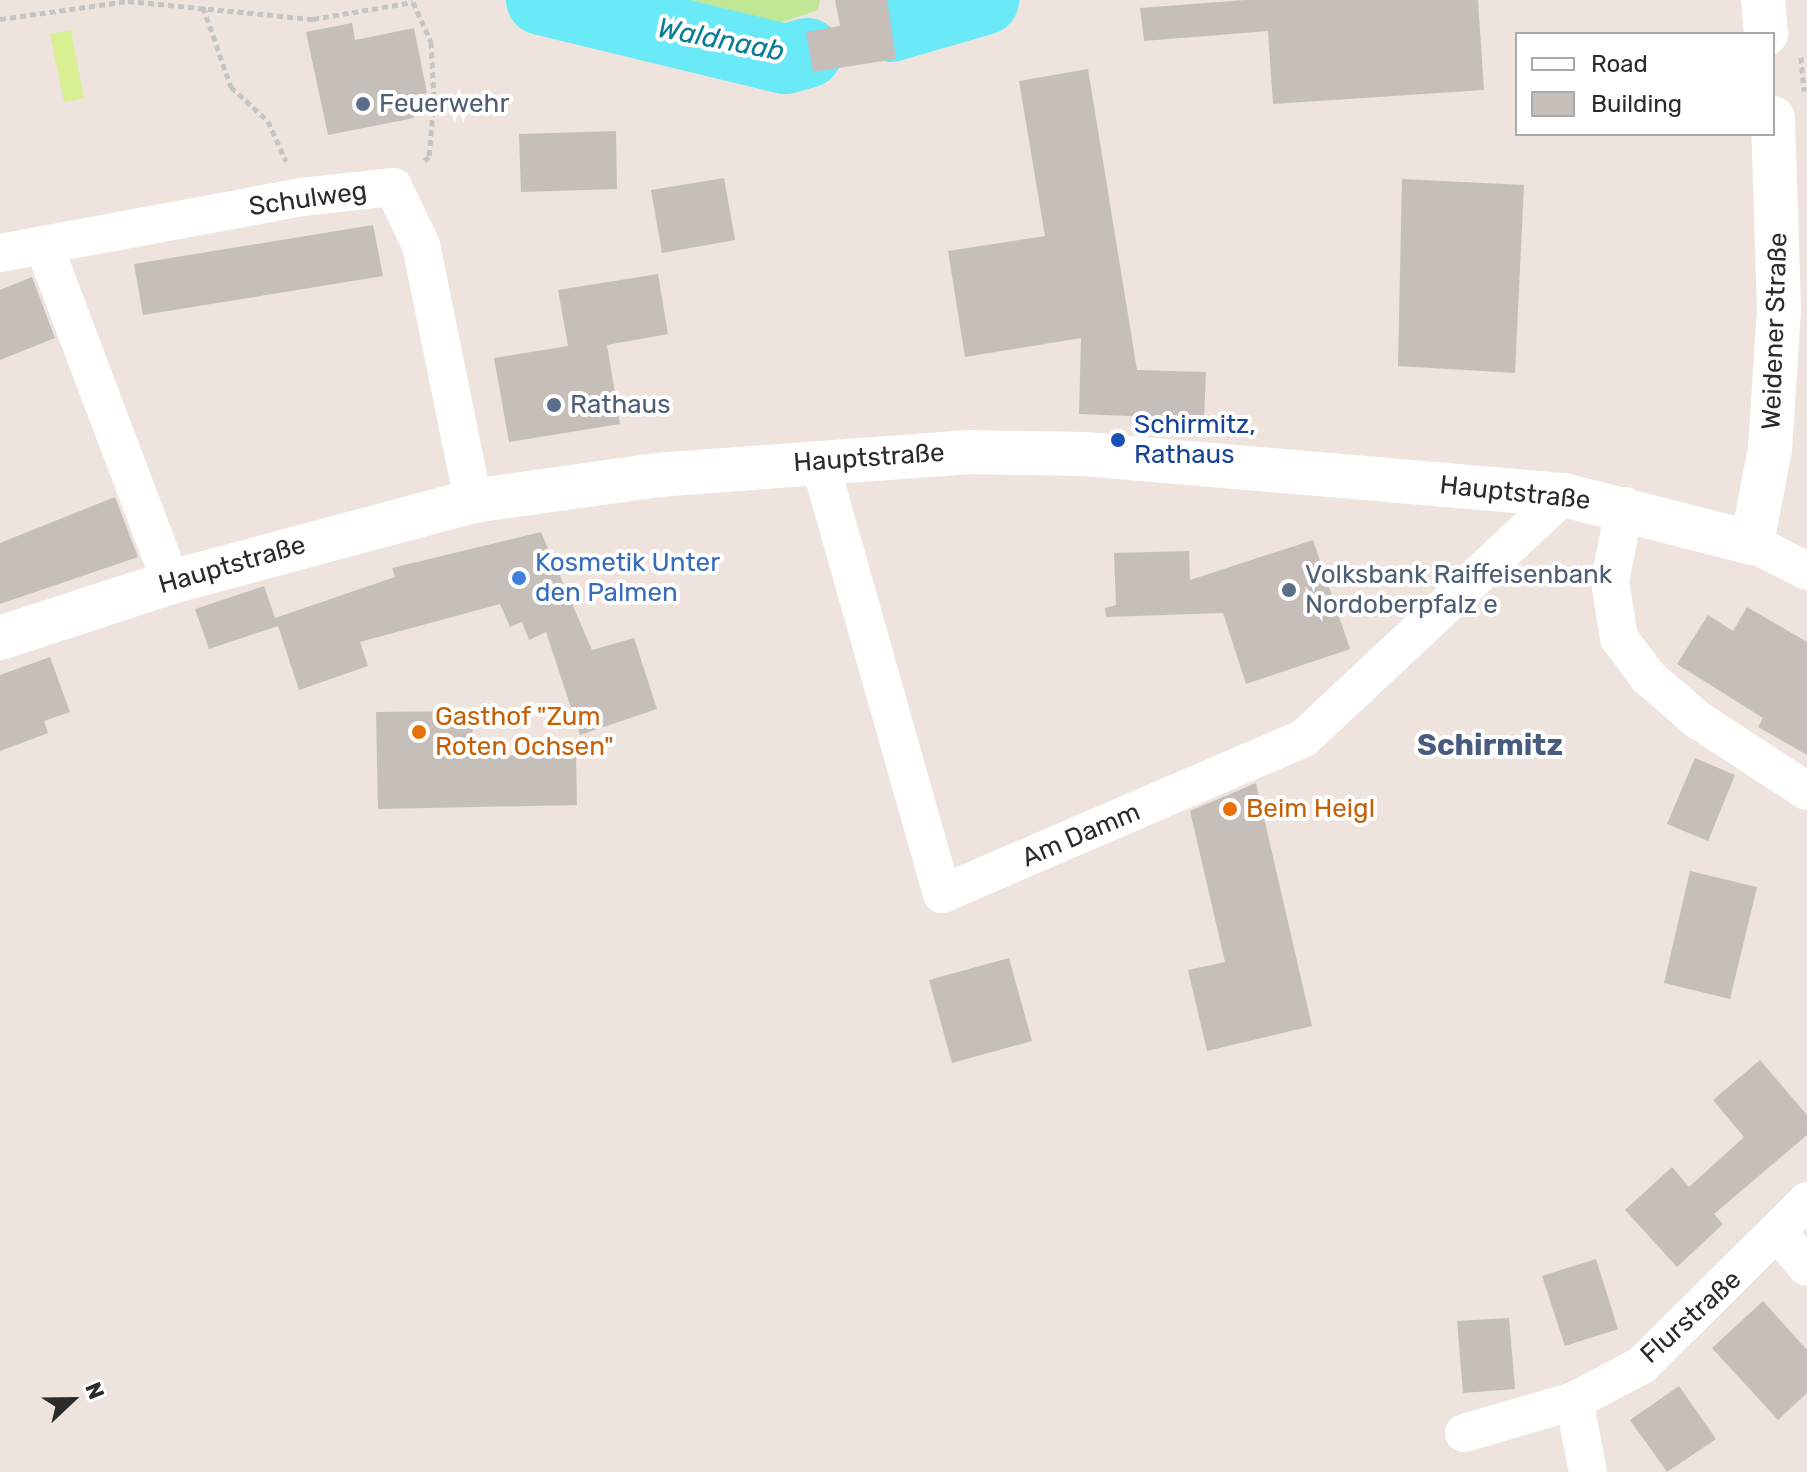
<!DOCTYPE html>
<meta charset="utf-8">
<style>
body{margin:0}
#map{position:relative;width:1807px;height:1472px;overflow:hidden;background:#eee4dd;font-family:Rubik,sans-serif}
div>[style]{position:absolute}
.green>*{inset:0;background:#c0e796}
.pitch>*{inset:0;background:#d8ef92}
.river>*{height:70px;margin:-35px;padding:0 35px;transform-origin:35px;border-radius:35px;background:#6ae9f6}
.building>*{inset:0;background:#c6beb9}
.path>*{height:5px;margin-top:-2.5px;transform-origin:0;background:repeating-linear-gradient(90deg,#c4c4c4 0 6px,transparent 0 10px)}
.minor>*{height:38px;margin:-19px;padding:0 19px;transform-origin:19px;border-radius:19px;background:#fff}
.tertiary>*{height:44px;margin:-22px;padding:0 22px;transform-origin:22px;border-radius:22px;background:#fff}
.dots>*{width:22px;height:22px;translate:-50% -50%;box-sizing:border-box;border:4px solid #fff;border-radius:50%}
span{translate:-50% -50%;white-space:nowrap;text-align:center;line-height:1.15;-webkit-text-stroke:8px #fff;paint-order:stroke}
.service-label{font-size:26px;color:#4e5e75}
.left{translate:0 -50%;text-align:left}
.street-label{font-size:26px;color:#2b2b2b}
.transit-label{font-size:26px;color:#164399}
.shop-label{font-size:26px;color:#366cbe}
.food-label{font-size:26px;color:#c56008}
.water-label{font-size:28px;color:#077e96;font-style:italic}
.quarter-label{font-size:30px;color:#495c7f;font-weight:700}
.legend{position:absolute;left:1515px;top:32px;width:260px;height:104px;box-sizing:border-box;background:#fff;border:2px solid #aaa;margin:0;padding:10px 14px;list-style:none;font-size:24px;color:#2b2b2b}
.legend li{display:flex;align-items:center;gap:16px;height:40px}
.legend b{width:40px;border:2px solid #aaa}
.north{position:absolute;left:32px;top:1360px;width:80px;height:80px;-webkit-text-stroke:6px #fff;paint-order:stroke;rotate:68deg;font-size:22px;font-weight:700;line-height:32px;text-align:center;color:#2b2b2b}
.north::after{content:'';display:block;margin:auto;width:28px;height:36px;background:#2b2b2b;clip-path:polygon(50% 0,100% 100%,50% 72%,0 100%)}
</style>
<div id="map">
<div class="green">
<i style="clip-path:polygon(667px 0,820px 0,818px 10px,768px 27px)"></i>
</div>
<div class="pitch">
<i style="clip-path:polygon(71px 30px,84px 98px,64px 102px,50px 34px)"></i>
</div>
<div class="river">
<i style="left:541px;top:0;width:251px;rotate:13.6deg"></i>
<i style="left:785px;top:59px;width:23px;rotate:-15deg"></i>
<i style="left:891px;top:27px;width:97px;rotate:-16.2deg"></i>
</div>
<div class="building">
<i style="clip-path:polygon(835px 0,887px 0,896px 59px,813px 72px,806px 32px,840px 26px)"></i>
<i style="clip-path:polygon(1245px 0,1478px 0,1484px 90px,1273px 104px,1268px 31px,1144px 41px,1140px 8px)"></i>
<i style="clip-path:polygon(352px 23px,355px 40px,414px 28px,427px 93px,410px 96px,414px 118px,328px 135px,306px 32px)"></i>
<i style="clip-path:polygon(1088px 69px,1137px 370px,1206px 372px,1204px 419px,1079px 414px,1081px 338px,965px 357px,948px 251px,1045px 236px,1019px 81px)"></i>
<i style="clip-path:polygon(616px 131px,617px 189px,521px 192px,519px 134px)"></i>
<i style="clip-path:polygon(724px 178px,735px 240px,662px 253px,651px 190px)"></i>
<i style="clip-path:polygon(1402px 179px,1524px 185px,1515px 373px,1398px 366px)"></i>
<i style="clip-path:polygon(373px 225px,383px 276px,143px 315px,134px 264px)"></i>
<i style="clip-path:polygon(658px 274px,668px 334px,607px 345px,620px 424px,509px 442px,494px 358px,568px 346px,558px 290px)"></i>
<i style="clip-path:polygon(32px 277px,55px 338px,0 360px,0 290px)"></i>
<i style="clip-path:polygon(115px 497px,138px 557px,0 604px,0 543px)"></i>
<i style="clip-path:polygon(541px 532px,592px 650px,634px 638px,657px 709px,580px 735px,546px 632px,529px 640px,522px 622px,510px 627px,500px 604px,360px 642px,368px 666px,299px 690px,278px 626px,209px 649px,195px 609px,264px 586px,275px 618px,395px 577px,392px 568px)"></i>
<i style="clip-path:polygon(1313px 540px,1350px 649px,1246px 684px,1223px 613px,1106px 617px,1105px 608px,1116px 605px,1114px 553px,1189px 551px,1190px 580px)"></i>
<i style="clip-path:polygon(1747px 607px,1807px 642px,1807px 755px,1758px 727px,1763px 718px,1677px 664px,1708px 615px,1733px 631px)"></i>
<i style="clip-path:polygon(50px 657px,70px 712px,44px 721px,48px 733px,0 751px,0 675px)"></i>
<i style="clip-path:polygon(472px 711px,473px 756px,576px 755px,577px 805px,378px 809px,376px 712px)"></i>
<i style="clip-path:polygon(1695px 758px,1735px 775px,1708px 841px,1667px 824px)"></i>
<i style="clip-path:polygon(1256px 783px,1312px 1026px,1207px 1051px,1188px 970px,1225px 962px,1190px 811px)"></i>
<i style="clip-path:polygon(1690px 871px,1757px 887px,1730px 999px,1664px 983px)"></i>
<i style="clip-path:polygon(1009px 958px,1032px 1041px,952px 1063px,929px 980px)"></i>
<i style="clip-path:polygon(1760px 1060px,1807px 1115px,1807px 1135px,1714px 1214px,1723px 1224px,1677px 1267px,1625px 1210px,1672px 1167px,1689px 1187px,1744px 1137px,1713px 1100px)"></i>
<i style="clip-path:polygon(1596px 1259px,1618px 1329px,1565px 1346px,1542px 1276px)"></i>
<i style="clip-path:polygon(1763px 1301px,1807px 1350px,1807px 1393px,1778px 1420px,1712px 1348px)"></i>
<i style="clip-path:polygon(1509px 1318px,1515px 1389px,1463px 1393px,1457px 1321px)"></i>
<i style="clip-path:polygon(1679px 1386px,1716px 1439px,1667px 1472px,1630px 1420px)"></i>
</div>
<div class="path">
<i style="left:203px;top:7px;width:85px;rotate:70.7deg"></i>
<i style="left:231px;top:87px;width:50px;rotate:42.6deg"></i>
<i style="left:268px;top:121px;width:44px;rotate:65.8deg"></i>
<i style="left:0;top:19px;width:129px;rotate:-8deg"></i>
<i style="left:128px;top:1px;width:186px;rotate:5.6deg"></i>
<i style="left:313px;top:19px;width:101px;rotate:-9.6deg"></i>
<i style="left:413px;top:2px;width:44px;rotate:65.8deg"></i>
<i style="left:431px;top:42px;width:58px;rotate:87deg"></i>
<i style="left:434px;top:100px;width:57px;rotate:95deg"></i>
<i style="left:429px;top:157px;width:10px;rotate:143deg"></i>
<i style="left:1801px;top:57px;width:34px;rotate:85deg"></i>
</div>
<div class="minor">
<i style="left:44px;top:246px;width:359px;rotate:69.3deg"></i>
<i style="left:0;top:253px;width:307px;rotate:-10.5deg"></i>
<i style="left:302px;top:197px;width:92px;rotate:-6.3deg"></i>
<i style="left:393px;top:187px;width:64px;rotate:64.2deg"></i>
<i style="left:421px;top:245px;width:261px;rotate:78.5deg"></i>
<i style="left:820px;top:463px;width:448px;rotate:74.2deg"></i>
<i style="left:942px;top:894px;width:394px;rotate:-23.3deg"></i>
<i style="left:1304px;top:738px;width:356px;rotate:-43.1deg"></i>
<i style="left:1625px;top:506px;width:76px;rotate:101.3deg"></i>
<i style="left:1610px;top:581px;width:58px;rotate:81deg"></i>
<i style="left:1619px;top:638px;width:49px;rotate:53.4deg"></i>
<i style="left:1648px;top:677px;width:66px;rotate:40.7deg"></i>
<i style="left:1698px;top:720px;width:130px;rotate:33.1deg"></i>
<i style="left:1752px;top:543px;width:62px;rotate:27deg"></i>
<i style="left:1779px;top:1234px;width:43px;rotate:49.7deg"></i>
<i style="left:1574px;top:1401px;width:72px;rotate:78.8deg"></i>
<i style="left:1464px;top:1433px;width:115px;rotate:-16.2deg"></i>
<i style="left:1574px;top:1401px;width:77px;rotate:-27.9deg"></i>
<i style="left:1642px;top:1365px;width:233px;rotate:-44.8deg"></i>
</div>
<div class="tertiary">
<i style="left:1763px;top:0;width:34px;rotate:85deg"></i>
<i style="left:0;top:638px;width:180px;rotate:-18.1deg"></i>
<i style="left:171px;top:582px;width:313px;rotate:-15deg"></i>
<i style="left:473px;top:501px;width:186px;rotate:-8deg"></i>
<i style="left:657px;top:475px;width:311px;rotate:-4.2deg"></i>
<i style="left:967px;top:452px;width:117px;rotate:1deg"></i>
<i style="left:1084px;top:454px;width:482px;rotate:4.9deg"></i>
<i style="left:1564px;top:495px;width:194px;rotate:14.3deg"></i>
<i style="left:1752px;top:543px;width:96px;rotate:-79.2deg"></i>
<i style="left:1770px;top:449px;width:139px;rotate:-86.3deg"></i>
<i style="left:1779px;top:310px;width:192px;rotate:-91.8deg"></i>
</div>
<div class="dots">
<i style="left:363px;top:104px;background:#5c6f8a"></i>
<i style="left:554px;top:405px;background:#5c6f8a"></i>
<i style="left:1118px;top:440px;background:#1a4fb4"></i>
<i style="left:519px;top:578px;background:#3f7fe0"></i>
<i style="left:1289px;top:590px;background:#5c6f8a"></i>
<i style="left:419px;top:732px;background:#e8710a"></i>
<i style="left:1230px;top:809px;background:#e8710a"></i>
</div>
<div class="service-label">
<span class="left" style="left:379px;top:104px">Feuerwehr</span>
<span class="left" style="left:570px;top:405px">Rathaus</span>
<span class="left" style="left:1305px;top:590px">Volksbank Raiffeisenbank<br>Nordoberpfalz e</span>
</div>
<div class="street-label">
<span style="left:308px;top:199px;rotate:-8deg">Schulweg</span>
<span style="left:1775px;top:331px;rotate:-88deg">Weidener Straße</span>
<span style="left:869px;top:458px;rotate:-4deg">Hauptstraße</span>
<span style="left:1515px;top:493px;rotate:6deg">Hauptstraße</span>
<span style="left:232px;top:565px;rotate:-16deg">Hauptstraße</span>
<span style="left:1081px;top:835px;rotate:-23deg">Am Damm</span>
<span style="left:1691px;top:1317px;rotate:-42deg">Flurstraße</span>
</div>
<div class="transit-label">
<span class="left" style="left:1134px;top:440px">Schirmitz,<br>Rathaus</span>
</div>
<div class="shop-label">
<span class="left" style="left:535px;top:578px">Kosmetik Unter<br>den Palmen</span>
</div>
<div class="food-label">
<span class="left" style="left:435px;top:732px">Gasthof "Zum<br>Roten Ochsen"</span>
<span class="left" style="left:1246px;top:809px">Beim Heigl</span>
</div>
<div class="water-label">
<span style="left:721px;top:40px;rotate:11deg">Waldnaab</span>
</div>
<div class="quarter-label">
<span style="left:1490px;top:745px">Schirmitz</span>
</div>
<ul class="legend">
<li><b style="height:10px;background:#fff"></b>Road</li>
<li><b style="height:22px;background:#c6beb9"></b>Building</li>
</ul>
<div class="north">N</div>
</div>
